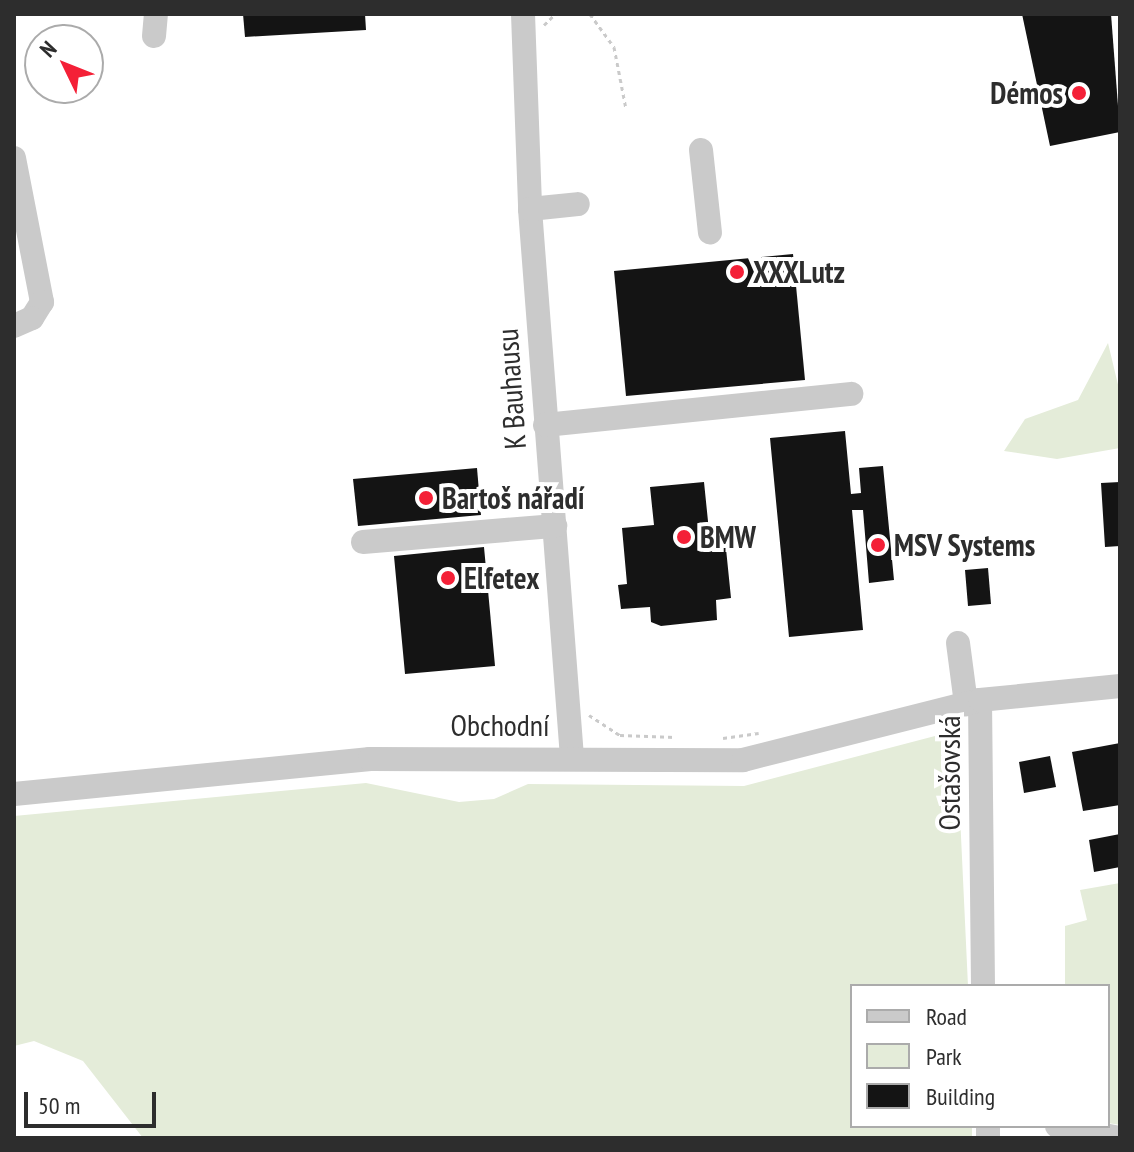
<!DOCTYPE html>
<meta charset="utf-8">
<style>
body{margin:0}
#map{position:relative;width:1134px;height:1152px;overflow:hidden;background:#fff;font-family:"PT Sans Narrow",sans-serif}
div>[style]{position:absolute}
.green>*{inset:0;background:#e4ecd9}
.building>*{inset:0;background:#141414}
.path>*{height:3px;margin-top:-1.5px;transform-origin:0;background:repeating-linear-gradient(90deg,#cacaca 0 4px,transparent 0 8px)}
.minor>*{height:24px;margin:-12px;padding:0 12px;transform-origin:12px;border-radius:12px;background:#cacaca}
.dots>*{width:22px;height:22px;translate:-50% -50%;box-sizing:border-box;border:4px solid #fff;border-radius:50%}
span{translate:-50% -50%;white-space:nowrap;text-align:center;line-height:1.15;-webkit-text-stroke:8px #fff;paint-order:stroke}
.poi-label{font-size:30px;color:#2d2d2d;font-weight:700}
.right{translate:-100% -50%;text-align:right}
.left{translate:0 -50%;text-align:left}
.street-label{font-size:30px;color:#2d2d2d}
.frame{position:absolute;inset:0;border:16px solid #2d2d2d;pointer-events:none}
.legend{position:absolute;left:850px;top:984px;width:260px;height:144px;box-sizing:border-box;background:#fff;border:2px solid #ababab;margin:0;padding:10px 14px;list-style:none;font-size:24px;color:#2d2d2d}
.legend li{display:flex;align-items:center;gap:16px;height:40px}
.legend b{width:40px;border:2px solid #ababab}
.north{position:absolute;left:24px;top:24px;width:80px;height:80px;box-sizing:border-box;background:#fff;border:2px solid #ababab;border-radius:50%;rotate:313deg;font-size:22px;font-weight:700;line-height:32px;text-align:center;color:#2d2d2d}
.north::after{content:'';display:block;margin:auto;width:28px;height:36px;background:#f42037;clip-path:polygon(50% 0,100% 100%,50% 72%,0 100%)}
.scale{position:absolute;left:24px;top:1092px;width:132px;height:36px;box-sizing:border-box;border:4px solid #2d2d2d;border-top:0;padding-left:10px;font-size:24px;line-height:28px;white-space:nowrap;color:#2d2d2d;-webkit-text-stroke:6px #fff;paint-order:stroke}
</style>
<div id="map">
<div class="green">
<i style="clip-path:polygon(1108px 343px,1120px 393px,1120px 448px,1057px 459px,1004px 451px,1025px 419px,1078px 400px)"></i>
<i style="clip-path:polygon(935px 736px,954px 751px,958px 772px,968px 986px,852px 986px,852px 1126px,972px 1126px,972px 1138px,143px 1138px,83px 1061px,34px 1041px,14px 1046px,14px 816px,366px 783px,459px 802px,494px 799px,528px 784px,744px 786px)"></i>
<i style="clip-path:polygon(1120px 883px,1120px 1125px,1108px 1123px,1108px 986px,1065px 986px,1065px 926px,1087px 920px,1080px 890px)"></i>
</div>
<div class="building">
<i style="clip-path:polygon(243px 14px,365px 14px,366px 30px,245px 37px)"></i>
<i style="clip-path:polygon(1022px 14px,1111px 14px,1120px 132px,1050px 146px)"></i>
<i style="clip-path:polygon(793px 254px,805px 380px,626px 396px,614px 271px)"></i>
<i style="clip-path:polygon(845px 431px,851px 494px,861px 493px,859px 468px,883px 466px,894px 580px,869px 583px,863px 510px,852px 510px,863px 630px,789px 637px,770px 438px)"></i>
<i style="clip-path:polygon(477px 468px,481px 515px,358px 526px,353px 479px)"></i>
<i style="clip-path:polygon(704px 482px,709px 531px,724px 529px,731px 598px,716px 600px,717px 620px,661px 626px,651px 622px,650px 607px,621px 609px,618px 585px,627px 584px,622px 528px,654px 525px,650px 487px)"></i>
<i style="clip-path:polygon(1120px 482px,1120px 546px,1105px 547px,1101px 483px)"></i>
<i style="clip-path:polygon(484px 547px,495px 666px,405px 674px,394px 556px)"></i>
<i style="clip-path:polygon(988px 568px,991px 604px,968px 606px,965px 570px)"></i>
<i style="clip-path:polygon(1120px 743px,1120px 805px,1083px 811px,1072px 752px)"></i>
<i style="clip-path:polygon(1050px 756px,1056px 787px,1024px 793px,1019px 762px)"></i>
<i style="clip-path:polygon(1120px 834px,1120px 867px,1094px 872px,1089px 840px)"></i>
</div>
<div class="path">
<i style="left:590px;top:14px;width:41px;rotate:54deg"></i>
<i style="left:614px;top:47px;width:63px;rotate:79deg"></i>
<i style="left:544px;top:25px;width:16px;rotate:-45deg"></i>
<i style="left:589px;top:715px;width:37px;rotate:33deg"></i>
<i style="left:620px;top:735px;width:55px;rotate:2.1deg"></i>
<i style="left:723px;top:738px;width:36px;rotate:-8deg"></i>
</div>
<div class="minor">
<i style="left:523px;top:14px;width:195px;rotate:87.9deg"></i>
<i style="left:530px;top:209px;width:550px;rotate:85.62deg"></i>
<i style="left:154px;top:36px;width:22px;rotate:-85deg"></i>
<i style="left:701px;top:150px;width:83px;rotate:83.8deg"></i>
<i style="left:14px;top:158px;width:147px;rotate:79deg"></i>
<i style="left:42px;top:302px;width:19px;rotate:122deg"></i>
<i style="left:32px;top:318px;width:20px;rotate:156deg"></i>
<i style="left:530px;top:209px;width:48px;rotate:-5.9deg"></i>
<i style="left:545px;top:425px;width:308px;rotate:-5.8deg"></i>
<i style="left:363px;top:542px;width:193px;rotate:-4.8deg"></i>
<i style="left:958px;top:643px;width:62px;rotate:82.5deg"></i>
<i style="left:980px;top:700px;width:286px;rotate:89.4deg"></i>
<i style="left:14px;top:794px;width:358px;rotate:-5.6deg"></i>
<i style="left:370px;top:759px;width:373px;rotate:0.2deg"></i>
<i style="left:743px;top:760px;width:244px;rotate:-14.2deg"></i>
<i style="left:980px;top:700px;width:141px;rotate:-5.7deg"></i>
<i style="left:988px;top:1126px;width:12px;rotate:90deg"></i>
<i style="left:1057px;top:1126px;width:64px;rotate:10.8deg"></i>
</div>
<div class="dots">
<i style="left:1079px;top:93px;background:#f42037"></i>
<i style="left:737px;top:272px;background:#f42037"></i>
<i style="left:426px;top:498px;background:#f42037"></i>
<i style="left:684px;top:537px;background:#f42037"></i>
<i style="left:878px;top:545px;background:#f42037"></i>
<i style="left:448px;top:578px;background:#f42037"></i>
</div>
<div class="poi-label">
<span class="right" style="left:1063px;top:93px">Démos</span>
<span class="left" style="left:753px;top:272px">XXXLutz</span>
<span class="left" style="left:442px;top:498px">Bartoš nářadí</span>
<span class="left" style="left:700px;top:537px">BMW</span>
<span class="left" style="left:894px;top:545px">MSV Systems</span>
<span class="left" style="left:464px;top:578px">Elfetex</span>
</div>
<div class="street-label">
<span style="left:511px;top:389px;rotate:-94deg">K Bauhausu</span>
<span style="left:500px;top:725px">Obchodní</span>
<span style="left:949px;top:773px;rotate:-90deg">Ostašovská</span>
</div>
<div class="frame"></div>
<ul class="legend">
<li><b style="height:10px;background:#cacaca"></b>Road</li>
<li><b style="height:22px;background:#e4ecd9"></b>Park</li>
<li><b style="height:22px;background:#141414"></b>Building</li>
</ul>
<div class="north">N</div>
<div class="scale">50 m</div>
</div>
